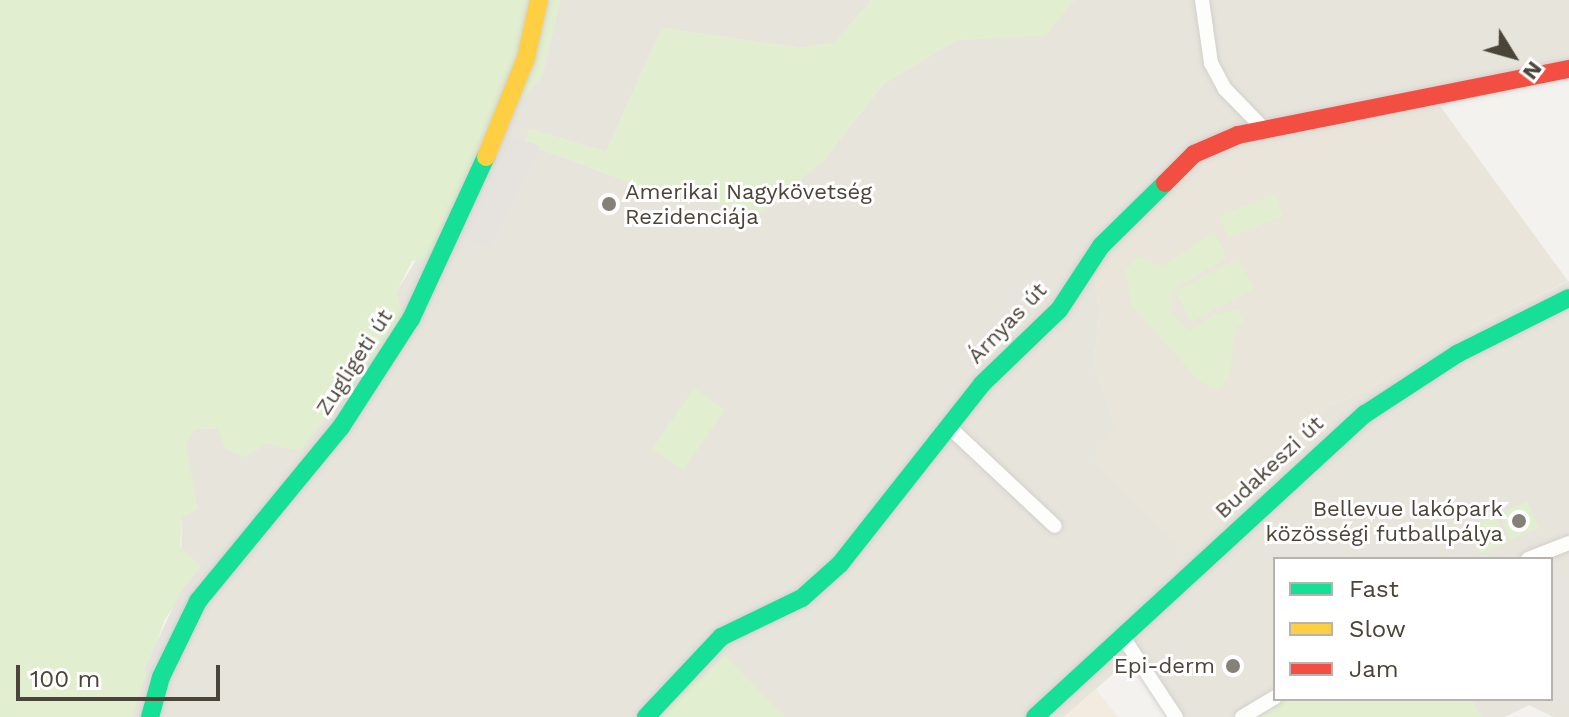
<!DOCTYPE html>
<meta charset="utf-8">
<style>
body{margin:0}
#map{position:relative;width:1569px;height:717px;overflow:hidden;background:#f4f2ee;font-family:"Work Sans",sans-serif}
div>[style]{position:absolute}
.residential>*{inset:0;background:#e7e4dc}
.commercial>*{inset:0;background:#f3ebdf}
.education>*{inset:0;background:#eae5da}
.green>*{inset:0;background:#e1eecf}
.parking>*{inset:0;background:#e6e3df}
.roads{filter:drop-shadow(0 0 2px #d2d0cb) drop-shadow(0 0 2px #d2d0cb)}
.street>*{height:14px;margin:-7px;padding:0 7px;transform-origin:7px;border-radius:7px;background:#fdfdfc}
.fast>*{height:18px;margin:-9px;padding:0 9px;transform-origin:9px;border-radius:9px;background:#16e098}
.slow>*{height:18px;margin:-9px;padding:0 9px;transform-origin:9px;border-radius:9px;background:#ffcf43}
.jam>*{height:18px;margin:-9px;padding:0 9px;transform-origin:9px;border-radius:9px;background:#f24e42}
.dots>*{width:22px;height:22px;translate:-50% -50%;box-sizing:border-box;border:4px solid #fff;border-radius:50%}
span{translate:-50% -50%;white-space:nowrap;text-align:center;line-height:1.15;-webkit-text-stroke:6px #fff;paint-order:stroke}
.poi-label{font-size:22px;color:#4b4439}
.left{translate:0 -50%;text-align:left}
.right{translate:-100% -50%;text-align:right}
.street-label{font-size:22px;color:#4b4439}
.legend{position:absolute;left:1273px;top:557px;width:280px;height:144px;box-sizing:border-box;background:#fff;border:2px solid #b7b4b0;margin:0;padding:10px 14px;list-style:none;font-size:24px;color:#4b4439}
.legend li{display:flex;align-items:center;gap:16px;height:40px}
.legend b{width:40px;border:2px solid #b7b4b0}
.north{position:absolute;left:1473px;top:16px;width:80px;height:80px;-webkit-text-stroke:6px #fff;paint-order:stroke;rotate:127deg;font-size:22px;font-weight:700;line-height:32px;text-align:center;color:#4b4439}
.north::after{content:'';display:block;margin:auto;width:28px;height:36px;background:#4b4439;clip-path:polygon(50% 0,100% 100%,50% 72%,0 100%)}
.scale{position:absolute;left:16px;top:665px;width:204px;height:36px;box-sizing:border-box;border:4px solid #4b4439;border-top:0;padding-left:10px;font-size:24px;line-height:28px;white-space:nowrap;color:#4b4439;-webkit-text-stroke:6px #fff;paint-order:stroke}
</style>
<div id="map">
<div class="residential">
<i style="clip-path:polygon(560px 0,872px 0,834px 43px,799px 48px,662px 28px,606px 152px,530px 129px,525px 143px,634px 184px,823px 161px,883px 84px,957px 40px,1045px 35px,1074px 0,1569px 0,1569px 73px,1440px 106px,1268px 137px,1095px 275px,1100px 312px,1094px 365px,1116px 426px,1315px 432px,1319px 416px,1329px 406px,1364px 392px,1447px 340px,1569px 281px,1569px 717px,1553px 717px,1529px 705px,1505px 717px,1481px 717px,1471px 699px,1551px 699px,1551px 559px,1275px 559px,1275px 699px,1251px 717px,1169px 717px,1130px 659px,1064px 717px,132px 717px,144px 670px,180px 593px,182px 517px,197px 508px,185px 444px,195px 429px,218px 428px,397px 291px,495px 133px,543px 74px)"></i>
</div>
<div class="commercial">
<i style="clip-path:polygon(1096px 689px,1118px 717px,1064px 717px)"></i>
</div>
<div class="education">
<i style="clip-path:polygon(1440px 106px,1568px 281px,1447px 340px,1364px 392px,1329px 406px,1319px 416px,1315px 432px,1289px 459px,1184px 555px,1092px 458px,1116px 426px,1094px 365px,1100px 312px,1095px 275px,1193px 166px,1243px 143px)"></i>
</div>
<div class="green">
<i style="clip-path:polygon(0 0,560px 0,543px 74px,495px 133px,437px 258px,412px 261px,397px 291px,403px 319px,300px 451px,266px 444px,246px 457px,225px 449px,218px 428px,195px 429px,186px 444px,197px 509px,182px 518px,180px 547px,201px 566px,164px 621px,132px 717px,0 717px)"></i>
<i style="clip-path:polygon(872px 0,1074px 0,1045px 36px,957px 40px,883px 84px,823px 161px,761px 213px,634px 184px,525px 143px,530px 129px,606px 152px,662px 28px,799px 48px,834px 43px)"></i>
<i style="clip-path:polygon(1275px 194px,1283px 216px,1228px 238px,1219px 216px)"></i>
<i style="clip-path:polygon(1214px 232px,1227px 258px,1172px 290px,1171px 305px,1172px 314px,1189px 331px,1214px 315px,1237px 309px,1244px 322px,1236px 328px,1228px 379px,1219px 390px,1200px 382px,1132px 306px,1125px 271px,1138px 256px,1162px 266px)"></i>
<i style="clip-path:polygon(1238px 259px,1254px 289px,1191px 322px,1175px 291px)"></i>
<i style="clip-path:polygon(694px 388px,725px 410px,683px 470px,652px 449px)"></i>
<i style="clip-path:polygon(1527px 501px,1539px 528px,1510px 540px,1499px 514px)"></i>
<i style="clip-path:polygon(1496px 515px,1508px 542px,1480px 554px,1468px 528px)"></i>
<i style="clip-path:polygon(725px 655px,785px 717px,655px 717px,689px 674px,698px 681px)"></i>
<i style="clip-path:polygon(1281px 699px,1471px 699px,1481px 717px,1251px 717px)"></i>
</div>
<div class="parking">
<i style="clip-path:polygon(509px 136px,540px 146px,490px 249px,461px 235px)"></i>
<i style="clip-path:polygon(213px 551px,228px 564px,161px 677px,144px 670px,180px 593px)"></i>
</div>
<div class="roads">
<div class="street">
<i style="left:1202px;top:0;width:64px;rotate:81.9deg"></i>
<i style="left:1211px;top:63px;width:30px;rotate:62deg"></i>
<i style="left:1225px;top:89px;width:56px;rotate:45.7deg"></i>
<i style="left:948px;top:426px;width:146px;rotate:43.1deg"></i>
<i style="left:1528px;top:559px;width:44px;rotate:-21.3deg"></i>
<i style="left:1123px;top:637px;width:96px;rotate:56.5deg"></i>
<i style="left:1242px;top:717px;width:39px;rotate:-31deg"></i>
</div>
<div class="fast">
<i style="left:150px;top:717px;width:41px;rotate:-74.6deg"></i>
<i style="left:161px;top:677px;width:85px;rotate:-64deg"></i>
<i style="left:198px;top:601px;width:225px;rotate:-50.6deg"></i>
<i style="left:341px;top:427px;width:129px;rotate:-57.1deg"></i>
<i style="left:411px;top:319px;width:179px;rotate:-65.2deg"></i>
<i style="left:646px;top:717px;width:110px;rotate:-46.8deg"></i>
<i style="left:721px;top:637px;width:90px;rotate:-25.7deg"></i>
<i style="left:802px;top:598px;width:51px;rotate:-41.8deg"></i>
<i style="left:840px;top:564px;width:229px;rotate:-51.7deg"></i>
<i style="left:982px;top:384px;width:107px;rotate:-43.9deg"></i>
<i style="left:1059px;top:310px;width:77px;rotate:-56.7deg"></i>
<i style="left:1101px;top:246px;width:90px;rotate:-44.5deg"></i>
<i style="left:1035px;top:717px;width:448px;rotate:-42.6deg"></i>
<i style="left:1365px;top:414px;width:110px;rotate:-33.1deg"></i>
<i style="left:1457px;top:354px;width:125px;rotate:-26.6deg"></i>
</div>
<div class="slow">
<i style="left:486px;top:157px;width:107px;rotate:-68deg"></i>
<i style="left:526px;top:58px;width:59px;rotate:-77.4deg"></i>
</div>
<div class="jam">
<i style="left:1165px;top:183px;width:41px;rotate:-45deg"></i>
<i style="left:1194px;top:154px;width:48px;rotate:-23.4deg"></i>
<i style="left:1238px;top:135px;width:338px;rotate:-11.3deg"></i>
</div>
</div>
<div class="dots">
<i style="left:609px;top:204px;background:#868178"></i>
<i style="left:1519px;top:521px;background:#868178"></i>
<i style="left:1233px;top:666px;background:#868178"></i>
</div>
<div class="poi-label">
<span class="left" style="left:625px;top:204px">Amerikai Nagykövetség<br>Rezidenciája</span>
<span class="right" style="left:1503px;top:521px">Bellevue lakópark<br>közösségi futballpálya</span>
<span class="right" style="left:1215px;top:666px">Epi-derm</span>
</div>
<div class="street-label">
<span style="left:1007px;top:323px;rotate:-46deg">Árnyas út</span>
<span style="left:354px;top:362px;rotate:-57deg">Zugligeti út</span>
<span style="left:1269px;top:467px;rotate:-43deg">Budakeszi út</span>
</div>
<ul class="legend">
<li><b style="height:10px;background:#16e098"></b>Fast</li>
<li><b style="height:10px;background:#ffcf43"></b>Slow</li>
<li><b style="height:10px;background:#f24e42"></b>Jam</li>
</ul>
<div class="north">N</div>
<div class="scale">100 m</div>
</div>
